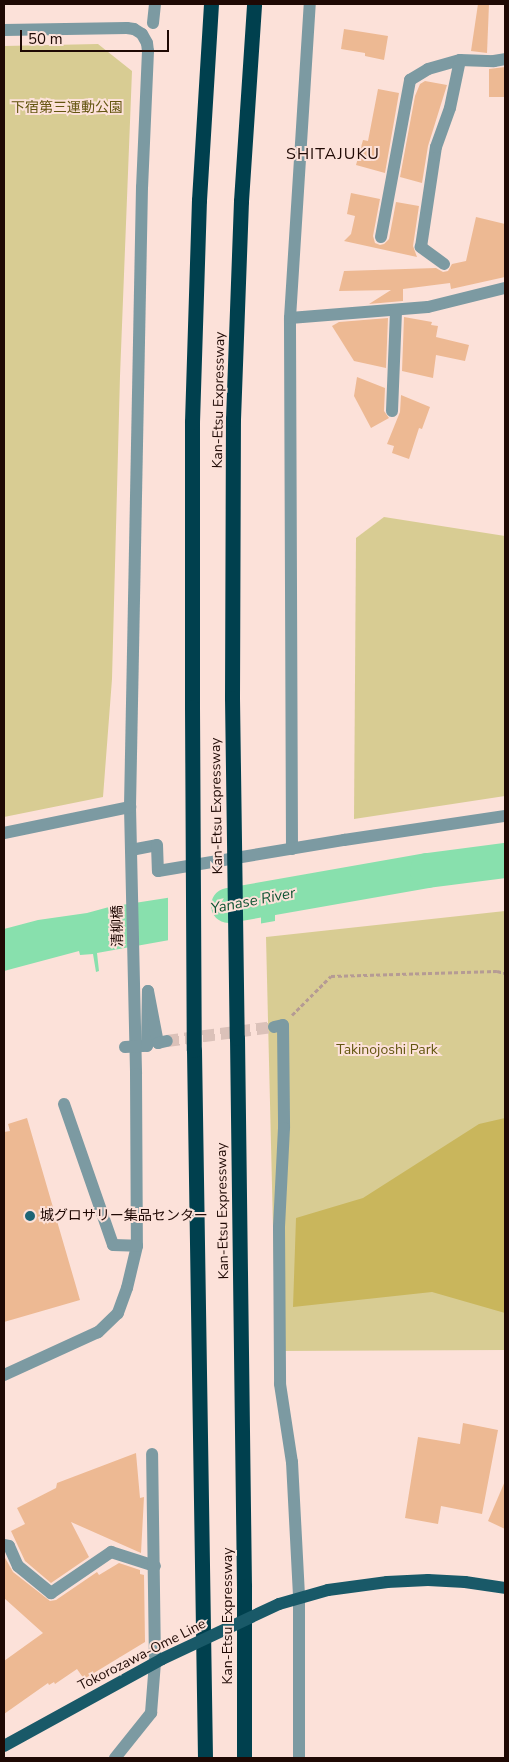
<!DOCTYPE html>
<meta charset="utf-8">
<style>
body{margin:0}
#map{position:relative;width:509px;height:1762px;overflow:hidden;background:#fce1d9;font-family:"Nunito Sans","Noto Sans JP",sans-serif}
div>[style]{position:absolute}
.green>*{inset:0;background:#d8cc93}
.forest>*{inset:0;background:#c9b65c}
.water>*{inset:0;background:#88e0ad}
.pier>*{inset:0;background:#fce1d9}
.river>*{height:35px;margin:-17.5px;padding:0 17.5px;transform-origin:17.5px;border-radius:17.5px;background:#88e0ad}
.building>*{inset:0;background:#edb993}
.minor-tunnel>*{height:12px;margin-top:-6px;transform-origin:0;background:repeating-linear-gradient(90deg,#dbc1b9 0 12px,transparent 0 18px)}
.path>*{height:3px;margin-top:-1.5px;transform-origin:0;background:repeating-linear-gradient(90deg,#b59b94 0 4px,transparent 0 6.5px)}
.minor>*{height:12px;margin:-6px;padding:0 6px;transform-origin:6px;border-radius:6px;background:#7c9aa2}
.major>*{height:12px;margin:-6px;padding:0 6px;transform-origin:6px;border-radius:6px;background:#195968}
.highway>*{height:15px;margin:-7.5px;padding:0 7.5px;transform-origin:7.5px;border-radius:7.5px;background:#00404e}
.major-bridge>*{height:12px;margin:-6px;padding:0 6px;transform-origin:6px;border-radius:6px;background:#195968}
.highway-bridge>*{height:15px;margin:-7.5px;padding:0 7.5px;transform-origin:7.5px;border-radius:7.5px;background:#00404e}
.dots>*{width:14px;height:14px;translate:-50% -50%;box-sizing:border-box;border:2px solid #fce1d9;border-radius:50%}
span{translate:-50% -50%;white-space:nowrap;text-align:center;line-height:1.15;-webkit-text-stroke:4px #fce1d9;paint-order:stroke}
.park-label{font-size:14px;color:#645611}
.street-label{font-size:14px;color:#1f0904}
.poi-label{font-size:14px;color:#1f0904}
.left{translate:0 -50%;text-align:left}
.water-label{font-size:15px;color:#0e5332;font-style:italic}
.quarter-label{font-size:16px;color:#1f0904;letter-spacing:1px}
.frame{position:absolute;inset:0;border:5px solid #1f0904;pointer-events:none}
.scale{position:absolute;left:20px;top:30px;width:149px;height:22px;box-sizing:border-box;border:2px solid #1f0904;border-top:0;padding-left:6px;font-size:15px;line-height:18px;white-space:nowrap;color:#1f0904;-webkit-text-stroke:4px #fce1d9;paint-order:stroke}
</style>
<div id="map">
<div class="green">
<i style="clip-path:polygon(98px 44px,132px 71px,120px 376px,112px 679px,103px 797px,4px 817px,4px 46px)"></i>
<i style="clip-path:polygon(384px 517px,505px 536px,505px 796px,354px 819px,356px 538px)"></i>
<i style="clip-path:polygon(505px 911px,505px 1350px,276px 1351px,266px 937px)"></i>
</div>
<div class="forest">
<i style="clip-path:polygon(505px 1118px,505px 1313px,432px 1292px,293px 1307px,296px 1218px,363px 1198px,479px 1124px)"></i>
</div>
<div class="water">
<i style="clip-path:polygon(275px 881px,275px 921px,97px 953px,99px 971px,96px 972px,93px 954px,80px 955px,79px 951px,4px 971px,4px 929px,38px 920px,87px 913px,109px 907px)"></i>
</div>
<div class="pier">
<i style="clip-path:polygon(261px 880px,261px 926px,168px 943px,168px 895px)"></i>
</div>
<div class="river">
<i style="left:228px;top:905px;width:202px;rotate:-10deg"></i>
<i style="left:427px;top:870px;width:79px;rotate:-7.3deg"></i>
</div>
<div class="building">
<i style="clip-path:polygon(478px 4px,489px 4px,487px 53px,471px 51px)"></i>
<i style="clip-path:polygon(344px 29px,388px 36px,384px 60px,365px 56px,365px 53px,341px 49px)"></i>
<i style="clip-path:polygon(505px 67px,505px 97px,489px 97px,489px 69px)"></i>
<i style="clip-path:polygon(425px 81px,447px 85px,428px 146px,422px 183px,400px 177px,415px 96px,420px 84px)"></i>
<i style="clip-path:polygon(378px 89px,399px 93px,385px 173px,356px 165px,363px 140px,368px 141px)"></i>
<i style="clip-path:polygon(351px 193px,380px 199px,373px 236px,375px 243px,380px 245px,384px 244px,389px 239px,396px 202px,419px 206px,413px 246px,417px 257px,344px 241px,351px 234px,355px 216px,347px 214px)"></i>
<i style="clip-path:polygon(476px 217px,505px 224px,505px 277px,451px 289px,450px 283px,403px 289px,403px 301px,369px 304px,391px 290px,339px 291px,344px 271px,436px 268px,443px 272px,448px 271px,452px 264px,466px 261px)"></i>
<i style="clip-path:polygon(404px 317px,432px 322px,431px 325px,438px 326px,436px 337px,469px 345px,465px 361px,436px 355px,433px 378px,402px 371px)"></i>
<i style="clip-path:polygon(388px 318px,386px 368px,354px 361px,332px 326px,339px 322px)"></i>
<i style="clip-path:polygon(357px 377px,385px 388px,384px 411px,389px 418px,371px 428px,354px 396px)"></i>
<i style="clip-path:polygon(401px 395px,430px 407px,422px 429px,419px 428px,409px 459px,392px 453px,394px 446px,387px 444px,400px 412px)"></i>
<i style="clip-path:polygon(27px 1118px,80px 1300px,4px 1322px,4px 1132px,10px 1131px,8px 1124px)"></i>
<i style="clip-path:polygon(463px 1423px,498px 1430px,482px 1514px,441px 1506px,438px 1524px,405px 1518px,418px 1437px,460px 1444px)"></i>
<i style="clip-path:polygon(136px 1453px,140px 1498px,144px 1497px,141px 1553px,71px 1522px,89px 1557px,51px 1583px,25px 1561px,11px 1531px,25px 1524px,17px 1508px,56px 1488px,57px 1483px)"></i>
<i style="clip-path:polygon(505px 1481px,505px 1529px,488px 1521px)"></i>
<i style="clip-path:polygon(4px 1556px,13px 1572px,50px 1601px,56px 1600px,97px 1572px,99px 1575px,119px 1563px,140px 1570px,140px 1574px,144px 1575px,145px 1642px,84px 1679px,77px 1669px,55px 1684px,54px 1682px,49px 1685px,48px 1683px,4px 1714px,4px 1661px,43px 1633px,4px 1598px)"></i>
</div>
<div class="minor-tunnel">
<i style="left:167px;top:1041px;width:108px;rotate:-7.5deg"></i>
</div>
<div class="path">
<i style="left:292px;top:1015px;width:55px;rotate:-45deg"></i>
<i style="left:331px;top:976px;width:166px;rotate:-1.7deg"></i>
<i style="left:497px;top:971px;width:8px;rotate:14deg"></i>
</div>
<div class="minor">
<i style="left:153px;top:23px;width:19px;rotate:-84deg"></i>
<i style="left:4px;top:30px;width:123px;rotate:-0.9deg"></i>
<i style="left:127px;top:28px;width:7px;rotate:8deg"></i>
<i style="left:134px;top:29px;width:9px;rotate:32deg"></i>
<i style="left:142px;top:34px;width:10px;rotate:61deg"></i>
<i style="left:147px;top:43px;width:8px;rotate:83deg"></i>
<i style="left:148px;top:51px;width:136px;rotate:92.5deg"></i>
<i style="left:142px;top:187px;width:620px;rotate:91.11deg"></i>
<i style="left:130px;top:807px;width:267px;rotate:88.7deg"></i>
<i style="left:136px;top:1074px;width:172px;rotate:89.7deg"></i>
<i style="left:137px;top:1246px;width:43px;rotate:103.4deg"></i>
<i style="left:127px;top:1288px;width:27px;rotate:110deg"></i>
<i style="left:118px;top:1313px;width:28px;rotate:136deg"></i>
<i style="left:98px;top:1332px;width:103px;rotate:155.4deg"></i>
<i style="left:381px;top:237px;width:160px;rotate:-79.5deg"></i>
<i style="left:410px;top:80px;width:21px;rotate:-31deg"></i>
<i style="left:428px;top:69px;width:33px;rotate:-16deg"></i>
<i style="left:460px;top:60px;width:34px;rotate:2deg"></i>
<i style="left:494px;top:61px;width:11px;rotate:-10deg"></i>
<i style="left:444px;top:264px;width:29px;rotate:-144deg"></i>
<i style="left:421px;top:247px;width:101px;rotate:-81.5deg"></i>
<i style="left:436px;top:147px;width:41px;rotate:-70.3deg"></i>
<i style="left:450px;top:108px;width:49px;rotate:-78.2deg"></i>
<i style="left:290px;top:318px;width:138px;rotate:-4.6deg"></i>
<i style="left:428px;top:307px;width:79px;rotate:-13.9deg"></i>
<i style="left:392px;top:411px;width:100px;rotate:-87.7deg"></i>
<i style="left:4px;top:833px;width:129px;rotate:-11.7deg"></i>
<i style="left:292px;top:849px;width:531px;rotate:-90.22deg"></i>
<i style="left:290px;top:318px;width:315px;rotate:-86.4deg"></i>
<i style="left:131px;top:850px;width:26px;rotate:-11deg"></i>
<i style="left:157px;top:845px;width:26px;rotate:88deg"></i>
<i style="left:158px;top:871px;width:189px;rotate:-9.5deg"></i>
<i style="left:344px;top:840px;width:163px;rotate:-8.5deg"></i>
<i style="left:274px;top:1027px;width:9px;rotate:-13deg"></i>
<i style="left:283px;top:1025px;width:103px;rotate:89.4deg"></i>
<i style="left:284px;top:1128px;width:100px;rotate:92.9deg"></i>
<i style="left:279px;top:1228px;width:156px;rotate:89.6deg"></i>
<i style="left:280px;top:1384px;width:79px;rotate:81.3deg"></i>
<i style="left:292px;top:1462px;width:135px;rotate:87deg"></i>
<i style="left:299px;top:1597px;width:161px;rotate:90deg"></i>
<i style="left:125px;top:1047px;width:22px;rotate:-3deg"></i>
<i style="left:147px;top:1046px;width:55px;rotate:-89deg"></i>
<i style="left:148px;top:991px;width:53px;rotate:79.1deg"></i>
<i style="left:158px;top:1043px;width:9px;rotate:-13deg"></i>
<i style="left:64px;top:1104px;width:149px;rotate:70.8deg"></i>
<i style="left:113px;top:1245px;width:24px;rotate:2deg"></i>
<i style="left:4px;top:1545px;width:5px;rotate:11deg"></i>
<i style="left:9px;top:1546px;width:22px;rotate:66deg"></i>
<i style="left:18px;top:1566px;width:43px;rotate:39.3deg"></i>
<i style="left:51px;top:1593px;width:73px;rotate:-34.3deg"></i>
<i style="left:111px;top:1552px;width:46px;rotate:17.7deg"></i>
<i style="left:115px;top:1758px;width:58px;rotate:-51.3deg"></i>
<i style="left:151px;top:1713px;width:51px;rotate:-85.5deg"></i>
<i style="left:155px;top:1662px;width:208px;rotate:-90.8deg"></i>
</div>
<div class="major">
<i style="left:279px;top:1604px;width:51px;rotate:-15.9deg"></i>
<i style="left:328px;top:1590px;width:60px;rotate:-7.7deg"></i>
<i style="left:387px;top:1582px;width:41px;rotate:-2.8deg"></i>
<i style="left:428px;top:1580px;width:37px;rotate:3deg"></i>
<i style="left:465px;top:1582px;width:40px;rotate:8.5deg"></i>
<i style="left:4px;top:1746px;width:180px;rotate:-28.8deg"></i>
</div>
<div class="highway">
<i style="left:232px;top:698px;width:279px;rotate:-89.8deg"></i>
<i style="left:233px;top:419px;width:218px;rotate:-87.9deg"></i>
<i style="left:241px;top:201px;width:197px;rotate:-86.2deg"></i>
<i style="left:192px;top:707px;width:285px;rotate:-90deg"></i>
<i style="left:192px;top:422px;width:222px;rotate:-88.2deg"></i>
<i style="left:199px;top:200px;width:196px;rotate:-86.5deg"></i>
<i style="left:237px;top:1038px;width:548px;rotate:89.27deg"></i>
<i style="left:244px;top:1586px;width:172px;rotate:90deg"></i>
<i style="left:194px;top:1050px;width:708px;rotate:89.11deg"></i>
</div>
<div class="major-bridge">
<i style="left:162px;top:1659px;width:129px;rotate:-25.2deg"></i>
</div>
<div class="highway-bridge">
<i style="left:232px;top:698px;width:340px;rotate:89.2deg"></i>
<i style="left:192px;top:707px;width:343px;rotate:89.7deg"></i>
</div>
<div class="dots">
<i style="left:30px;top:1216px;background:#1f6575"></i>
</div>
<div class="park-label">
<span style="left:67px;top:108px">下宿第三運動公園</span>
<span style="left:387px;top:1050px">Takinojoshi Park</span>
</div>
<div class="street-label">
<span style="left:219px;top:400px;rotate:-89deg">Kan-Etsu Expressway</span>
<span style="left:217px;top:806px;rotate:-91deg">Kan-Etsu Expressway</span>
<span style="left:118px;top:926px;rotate:-91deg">清柳橋</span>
<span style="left:223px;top:1211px;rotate:-91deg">Kan-Etsu Expressway</span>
<span style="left:228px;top:1616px;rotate:-90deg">Kan-Etsu Expressway</span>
<span style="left:142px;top:1655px;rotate:-27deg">Tokorozawa-Ome Line</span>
</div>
<div class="poi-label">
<span class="left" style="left:40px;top:1216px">城グロサリー集品センター</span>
</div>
<div class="water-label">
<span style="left:253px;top:901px;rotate:-11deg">Yanase River</span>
</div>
<div class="quarter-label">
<span style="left:333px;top:154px">SHITAJUKU</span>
</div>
<div class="frame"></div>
<div class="scale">50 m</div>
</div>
